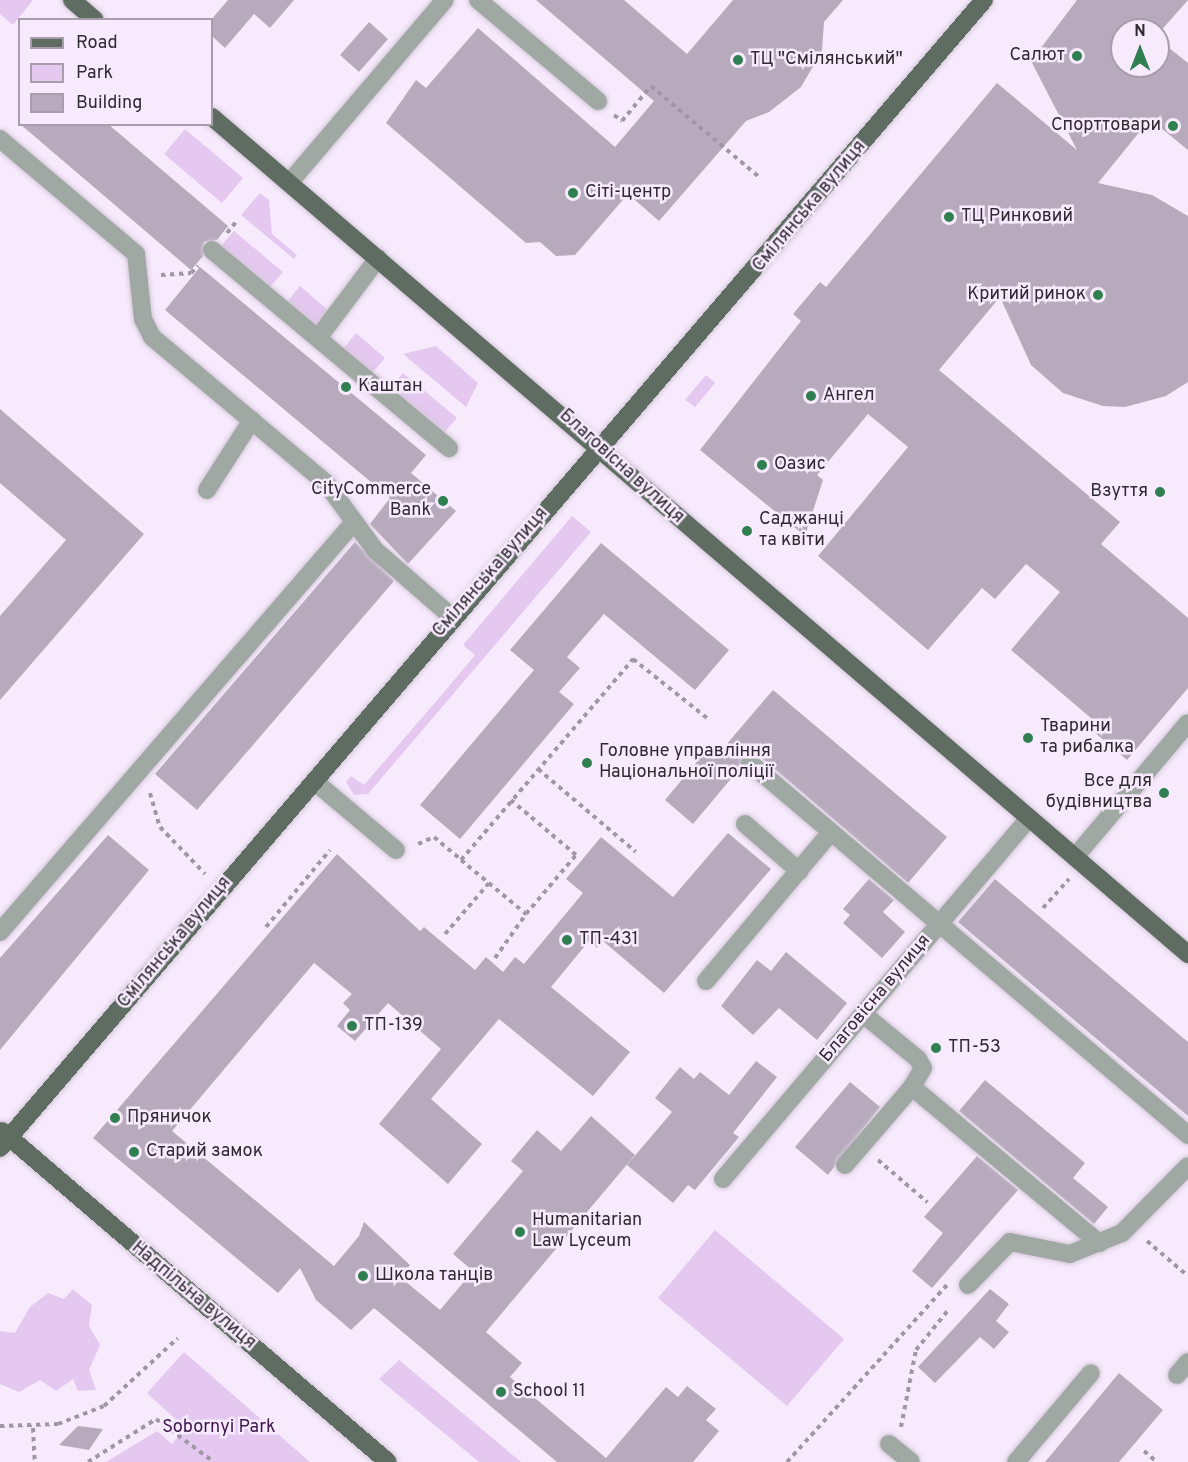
<!DOCTYPE html>
<meta charset="utf-8">
<style>
body{margin:0}
#map{position:relative;width:1188px;height:1462px;overflow:hidden;background:#f7eafd;font-family:Overpass,sans-serif}
div>[style]{position:absolute}
.green>*{inset:0;background:#e4c8ef}
.building>*{inset:0;background:#b7aabc}
.path>*{height:4px;margin-top:-2px;transform-origin:0;background:repeating-linear-gradient(90deg,#a097a5 0 4.5px,transparent 0 9px)}
.roads{filter:drop-shadow(0 0 2px #d3c7d8) drop-shadow(0 0 2px #d3c7d8)}
.minor>*{height:18px;margin:-9px;padding:0 9px;transform-origin:9px;border-radius:9px;background:#9fa8a2}
.major>*{height:18px;margin:-9px;padding:0 9px;transform-origin:9px;border-radius:9px;background:#5e6c62}
.dots>*{width:16px;height:16px;translate:-50% -50%;box-sizing:border-box;border:3px solid #f7eafd;border-radius:50%}
span{translate:-50% -50%;white-space:nowrap;text-align:center;line-height:1.15;-webkit-text-stroke:5px #f7eafd;paint-order:stroke}
.poi-label{font-size:18px;color:#2f2a31}
.right{translate:-100% -50%;text-align:right}
.left{translate:0 -50%;text-align:left}
.street-label{font-size:18px;color:#2f2a31}
.park-label{font-size:18px;color:#3c154a}
.legend{position:absolute;left:18px;top:18px;width:195px;height:108px;box-sizing:border-box;background:#f7eafd;border:2px solid #a79dab;margin:0;padding:8px 10px;list-style:none;font-size:18px;color:#2f2a31}
.legend li{display:flex;align-items:center;gap:12px;height:30px}
.legend b{width:30px;border:2px solid #a79dab}
.north{position:absolute;left:1110px;top:18px;width:60px;height:60px;box-sizing:border-box;background:#f7eafd;border:2px solid #a79dab;border-radius:50%;rotate:0deg;font-size:16px;font-weight:700;line-height:24px;text-align:center;color:#2f2a31}
.north::after{content:'';display:block;margin:auto;width:21px;height:27px;background:#2f7f50;clip-path:polygon(50% 0,100% 100%,50% 72%,0 100%)}
</style>
<div id="map">
<div class="green">
<i style="clip-path:polygon(0 0,33px 0,13px 25px,0 14px)"></i>
<i style="clip-path:polygon(185px 129px,243px 178px,222px 203px,164px 154px)"></i>
<i style="clip-path:polygon(260px 193px,269px 200px,272px 234px,297px 255px,294px 259px,241px 215px)"></i>
<i style="clip-path:polygon(234px 231px,283px 272px,270px 287px,221px 246px)"></i>
<i style="clip-path:polygon(300px 286px,329px 311px,316px 326px,287px 302px)"></i>
<i style="clip-path:polygon(356px 333px,385px 358px,372px 373px,343px 349px)"></i>
<i style="clip-path:polygon(436px 346px,478px 383px,466px 407px,403px 354px)"></i>
<i style="clip-path:polygon(403px 373px,457px 418px,444px 433px,390px 388px)"></i>
<i style="clip-path:polygon(706px 375px,715px 383px,695px 407px,685px 400px)"></i>
<i style="clip-path:polygon(572px 516px,591px 532px,368px 794px,354px 795px,346px 782px,351px 776px,364px 785px,445px 691px,475px 655px,463px 645px)"></i>
<i style="clip-path:polygon(715px 1230px,844px 1339px,787px 1406px,658px 1298px)"></i>
<i style="clip-path:polygon(73px 1289px,92px 1305px,89px 1326px,100px 1345px,89px 1370px,96px 1390px,78px 1391px,73px 1379px,56px 1391px,40px 1380px,19px 1392px,0 1384px,0 1331px,15px 1333px,30px 1307px,48px 1293px,64px 1299px)"></i>
<i style="clip-path:polygon(184px 1352px,310px 1462px,106px 1462px,157px 1431px,172px 1444px,185px 1428px,147px 1393px)"></i>
<i style="clip-path:polygon(399px 1360px,521px 1462px,479px 1462px,379px 1379px)"></i>
</div>
<div class="building">
<i style="clip-path:polygon(228px 0,294px 0,270px 28px,254px 14px,225px 48px,212px 36px,211px 20px)"></i>
<i style="clip-path:polygon(536px 0,624px 0,687px 54px,733px 0,843px 0,824px 22px,822px 51px,801px 87px,769px 112px,746px 121px,659px 221px,628px 194px,575px 255px,556px 256px,540px 242px,526px 243px,386px 123px,416px 80px,426px 88px,478px 28px,615px 147px,654px 101px)"></i>
<i style="clip-path:polygon(1077px 0,1188px 0,1158px 34px,1158px 30px,1122px 30px,1122px 66px,1158px 66px,1158px 39px,1188px 63px,1188px 150px,1150px 119px,1098px 183px,1152px 195px,1188px 216px,1188px 382px,1166px 396px,1125px 407px,1103px 406px,1063px 393px,1031px 365px,1000px 297px,939px 370px,1120px 522px,1101px 544px,1188px 618px,1188px 688px,1127px 760px,1087px 726px,1092px 719px,1011px 650px,1060px 592px,1026px 564px,995px 599px,982px 588px,928px 650px,818px 556px,908px 447px,868px 414px,817px 475px,823px 480px,805px 536px,700px 450px,801px 321px,793px 314px,820px 282px,826px 287px,997px 83px,1077px 150px,1031px 61px)"></i>
<i style="clip-path:polygon(369px 22px,388px 39px,359px 72px,340px 55px)"></i>
<i style="clip-path:polygon(20px 124px,108px 124px,228px 226px,217px 240px,204px 242px,203px 256px,191px 270px)"></i>
<i style="clip-path:polygon(200px 267px,426px 455px,411px 473px,456px 511px,408px 564px,370px 524px,390px 498px,165px 310px)"></i>
<i style="clip-path:polygon(0 409px,144px 534px,0 700px,0 616px,66px 540px,0 483px)"></i>
<i style="clip-path:polygon(355px 542px,394px 581px,197px 810px,155px 774px)"></i>
<i style="clip-path:polygon(601px 543px,729px 650px,695px 690px,604px 614px,567px 657px,580px 668px,559px 692px,574px 704px,460px 839px,420px 805px,534px 670px,510px 650px)"></i>
<i style="clip-path:polygon(773px 690px,947px 837px,908px 883px,755px 752px,742px 755px,740px 768px,693px 824px,665px 800px,705px 752px,714px 759px)"></i>
<i style="clip-path:polygon(728px 833px,771px 869px,664px 993px,603px 941px,597px 948px,589px 941px,551px 987px,630px 1052px,593px 1096px,499px 1019px,431px 1099px,482px 1144px,448px 1184px,379px 1124px,441px 1049px,388px 1003px,355px 1041px,337px 1026px,350px 1010px,343px 1003px,352px 994px,314px 963px,172px 1131px,334px 1266px,359px 1236px,364px 1222px,410px 1265px,400px 1277px,440px 1310px,473px 1271px,453px 1254px,523px 1171px,511px 1161px,537px 1130px,561px 1151px,591px 1116px,635px 1155px,486px 1332px,522px 1363px,510px 1377px,606px 1458px,666px 1387px,678px 1397px,687px 1386px,716px 1409px,706px 1420px,719px 1431px,693px 1462px,557px 1462px,374px 1308px,351px 1330px,316px 1300px,300px 1268px,278px 1293px,93px 1138px,337px 854px,420px 931px,424px 927px,475px 970px,486px 957px,503px 972px,515px 957px,524px 964px,583px 893px,566px 879px,601px 837px,673px 897px)"></i>
<i style="clip-path:polygon(108px 835px,149px 870px,0 1050px,0 958px)"></i>
<i style="clip-path:polygon(869px 879px,894px 900px,883px 912px,905px 932px,882px 958px,843px 923px,850px 915px,843px 909px)"></i>
<i style="clip-path:polygon(995px 879px,1188px 1042px,1188px 1116px,958px 922px)"></i>
<i style="clip-path:polygon(786px 952px,847px 1003px,817px 1040px,779px 1008px,753px 1035px,721px 1006px,757px 960px,771px 971px)"></i>
<i style="clip-path:polygon(756px 1061px,777px 1077px,733px 1133px,739px 1137px,695px 1190px,688px 1185px,673px 1203px,627px 1165px,672px 1112px,655px 1098px,680px 1067px,694px 1079px,700px 1072px,729px 1095px)"></i>
<i style="clip-path:polygon(985px 1080px,1085px 1163px,1073px 1178px,1108px 1207px,1094px 1224px,959px 1111px)"></i>
<i style="clip-path:polygon(850px 1082px,880px 1107px,828px 1175px,795px 1147px)"></i>
<i style="clip-path:polygon(977px 1156px,1018px 1190px,932px 1288px,912px 1271px,943px 1233px,924px 1217px)"></i>
<i style="clip-path:polygon(990px 1289px,1009px 1304px,996px 1321px,1009px 1332px,994px 1349px,980px 1337px,935px 1383px,918px 1367px)"></i>
<i style="clip-path:polygon(1119px 1373px,1163px 1410px,1119px 1462px,1045px 1462px)"></i>
<i style="clip-path:polygon(78px 1426px,103px 1429px,89px 1450px,59px 1445px)"></i>
</div>
<div class="path">
<i style="left:614px;top:115px;width:10px;rotate:37deg"></i>
<i style="left:622px;top:121px;width:45px;rotate:-50.4deg"></i>
<i style="left:651px;top:86px;width:141px;rotate:40.1deg"></i>
<i style="left:227px;top:233px;width:14px;rotate:-51deg"></i>
<i style="left:161px;top:275px;width:30px;rotate:-4deg"></i>
<i style="left:191px;top:273px;width:10px;rotate:-45deg"></i>
<i style="left:538px;top:769px;width:128px;rotate:40.3deg"></i>
<i style="left:150px;top:793px;width:35px;rotate:74deg"></i>
<i style="left:160px;top:827px;width:65px;rotate:46.2deg"></i>
<i style="left:418px;top:844px;width:17px;rotate:-24deg"></i>
<i style="left:434px;top:837px;width:35px;rotate:40deg"></i>
<i style="left:461px;top:860px;width:265px;rotate:-49.4deg"></i>
<i style="left:633px;top:659px;width:95px;rotate:38.6deg"></i>
<i style="left:461px;top:860px;width:85px;rotate:39.7deg"></i>
<i style="left:526px;top:914px;width:77px;rotate:-49.7deg"></i>
<i style="left:576px;top:855px;width:85px;rotate:-139.8deg"></i>
<i style="left:1043px;top:908px;width:39px;rotate:-48deg"></i>
<i style="left:266px;top:927px;width:100px;rotate:-50.3deg"></i>
<i style="left:445px;top:934px;width:67px;rotate:-49.2deg"></i>
<i style="left:495px;top:958px;width:54px;rotate:-54.8deg"></i>
<i style="left:878px;top:1160px;width:65px;rotate:40.6deg"></i>
<i style="left:1147px;top:1241px;width:54px;rotate:40.5deg"></i>
<i style="left:0;top:1426px;width:58px;rotate:-2deg"></i>
<i style="left:58px;top:1424px;width:49px;rotate:-21.4deg"></i>
<i style="left:104px;top:1406px;width:100px;rotate:-42.6deg"></i>
<i style="left:901px;top:1427px;width:78px;rotate:-79deg"></i>
<i style="left:916px;top:1350px;width:53px;rotate:-51.2deg"></i>
<i style="left:33px;top:1428px;width:34px;rotate:87deg"></i>
<i style="left:1144px;top:1451px;width:17px;rotate:40deg"></i>
<i style="left:88px;top:1462px;width:80px;rotate:-32.3deg"></i>
<i style="left:156px;top:1419px;width:72px;rotate:36.6deg"></i>
<i style="left:787px;top:1462px;width:239px;rotate:-47.9deg"></i>
</div>
<div class="roads">
<div class="minor">
<i style="left:478px;top:0;width:157px;rotate:40.1deg"></i>
<i style="left:0;top:139px;width:178px;rotate:40.2deg"></i>
<i style="left:136px;top:254px;width:65px;rotate:83.9deg"></i>
<i style="left:143px;top:319px;width:20px;rotate:63deg"></i>
<i style="left:152px;top:337px;width:227px;rotate:40deg"></i>
<i style="left:326px;top:483px;width:83px;rotate:53.8deg"></i>
<i style="left:375px;top:550px;width:102px;rotate:41deg"></i>
<i style="left:289px;top:183px;width:240px;rotate:-49.6deg"></i>
<i style="left:212px;top:250px;width:309px;rotate:39.9deg"></i>
<i style="left:318px;top:338px;width:100px;rotate:-53.1deg"></i>
<i style="left:207px;top:490px;width:83px;rotate:-57.3deg"></i>
<i style="left:750px;top:763px;width:575px;rotate:40.34deg"></i>
<i style="left:314px;top:781px;width:107px;rotate:40.1deg"></i>
<i style="left:745px;top:824px;width:72px;rotate:41deg"></i>
<i style="left:1075px;top:857px;width:175px;rotate:-49.9deg"></i>
<i style="left:0;top:932px;width:542px;rotate:-49.19deg"></i>
<i style="left:706px;top:981px;width:194px;rotate:-50deg"></i>
<i style="left:863px;top:1014px;width:71px;rotate:39.3deg"></i>
<i style="left:918px;top:1059px;width:10px;rotate:61deg"></i>
<i style="left:923px;top:1068px;width:22px;rotate:120deg"></i>
<i style="left:845px;top:1165px;width:103px;rotate:-49.3deg"></i>
<i style="left:912px;top:1087px;width:244px;rotate:39.8deg"></i>
<i style="left:723px;top:1179px;width:473px;rotate:-49.7deg"></i>
<i style="left:968px;top:1285px;width:60px;rotate:-45.7deg"></i>
<i style="left:1010px;top:1242px;width:61px;rotate:11.3deg"></i>
<i style="left:1070px;top:1254px;width:56px;rotate:-22deg"></i>
<i style="left:1122px;top:1233px;width:94px;rotate:-45.4deg"></i>
<i style="left:1177px;top:1375px;width:17px;rotate:-50deg"></i>
<i style="left:889px;top:1444px;width:28px;rotate:39deg"></i>
<i style="left:1016px;top:1462px;width:116px;rotate:-49.9deg"></i>
</div>
<div class="major">
<i style="left:72px;top:0;width:30px;rotate:41deg"></i>
<i style="left:212px;top:117px;width:1286px;rotate:40.62deg"></i>
<i style="left:2px;top:1131px;width:508px;rotate:40.61deg"></i>
<i style="left:0;top:1148px;width:1512px;rotate:-49.4deg"></i>
</div>
</div>
<div class="dots">
<i style="left:1077px;top:56px;background:#2f7f50"></i>
<i style="left:738px;top:60px;background:#2f7f50"></i>
<i style="left:1173px;top:126px;background:#2f7f50"></i>
<i style="left:573px;top:193px;background:#2f7f50"></i>
<i style="left:949px;top:217px;background:#2f7f50"></i>
<i style="left:1098px;top:295px;background:#2f7f50"></i>
<i style="left:346px;top:387px;background:#2f7f50"></i>
<i style="left:811px;top:396px;background:#2f7f50"></i>
<i style="left:762px;top:465px;background:#2f7f50"></i>
<i style="left:1160px;top:492px;background:#2f7f50"></i>
<i style="left:443px;top:501px;background:#2f7f50"></i>
<i style="left:747px;top:531px;background:#2f7f50"></i>
<i style="left:1028px;top:738px;background:#2f7f50"></i>
<i style="left:587px;top:763px;background:#2f7f50"></i>
<i style="left:1164px;top:793px;background:#2f7f50"></i>
<i style="left:567px;top:940px;background:#2f7f50"></i>
<i style="left:352px;top:1026px;background:#2f7f50"></i>
<i style="left:936px;top:1048px;background:#2f7f50"></i>
<i style="left:115px;top:1118px;background:#2f7f50"></i>
<i style="left:134px;top:1152px;background:#2f7f50"></i>
<i style="left:520px;top:1232px;background:#2f7f50"></i>
<i style="left:363px;top:1276px;background:#2f7f50"></i>
<i style="left:501px;top:1392px;background:#2f7f50"></i>
</div>
<div class="poi-label">
<span class="right" style="left:1065px;top:56px">Салют</span>
<span class="left" style="left:750px;top:60px">ТЦ "Смілянський"</span>
<span class="right" style="left:1161px;top:126px">Спорттовари</span>
<span class="left" style="left:585px;top:193px">Сіті-центр</span>
<span class="left" style="left:961px;top:217px">ТЦ Ринковий</span>
<span class="right" style="left:1086px;top:295px">Критий ринок</span>
<span class="left" style="left:358px;top:387px">Каштан</span>
<span class="left" style="left:823px;top:396px">Ангел</span>
<span class="left" style="left:774px;top:465px">Оазис</span>
<span class="right" style="left:431px;top:501px">CityCommerce<br>Bank</span>
<span class="right" style="left:1148px;top:492px">Взуття</span>
<span class="left" style="left:759px;top:531px">Саджанці<br>та квіти</span>
<span class="left" style="left:1040px;top:738px">Тварини<br>та рибалка</span>
<span class="left" style="left:599px;top:763px">Головне управління<br>Національної поліції</span>
<span class="right" style="left:1152px;top:793px">Все для<br>будівництва</span>
<span class="left" style="left:579px;top:940px">ТП-431</span>
<span class="left" style="left:364px;top:1026px">ТП-139</span>
<span class="left" style="left:948px;top:1048px">ТП-53</span>
<span class="left" style="left:127px;top:1118px">Пряничок</span>
<span class="left" style="left:146px;top:1152px">Старий замок</span>
<span class="left" style="left:532px;top:1232px">Humanitarian<br>Law Lyceum</span>
<span class="left" style="left:375px;top:1276px">Школа танців</span>
<span class="left" style="left:513px;top:1392px">School 11</span>
</div>
<div class="street-label">
<span style="left:810px;top:207px;rotate:-50deg">Смілянська вулиця</span>
<span style="left:621px;top:467px;rotate:42deg">Благовісна вулиця</span>
<span style="left:491px;top:573px;rotate:-49deg">Смілянська вулиця</span>
<span style="left:175px;top:943px;rotate:-50deg">Смілянська вулиця</span>
<span style="left:876px;top:999px;rotate:-50deg">Благовісна вулиця</span>
<span style="left:193px;top:1296px;rotate:40deg">Надпільна вулиця</span>
</div>
<div class="park-label">
<span style="left:219px;top:1428px">Sobornyi Park</span>
</div>
<ul class="legend">
<li><b style="height:8px;background:#5e6c62"></b>Road</li>
<li><b style="height:16px;background:#e4c8ef"></b>Park</li>
<li><b style="height:16px;background:#b7aabc"></b>Building</li>
</ul>
<div class="north">N</div>
</div>
